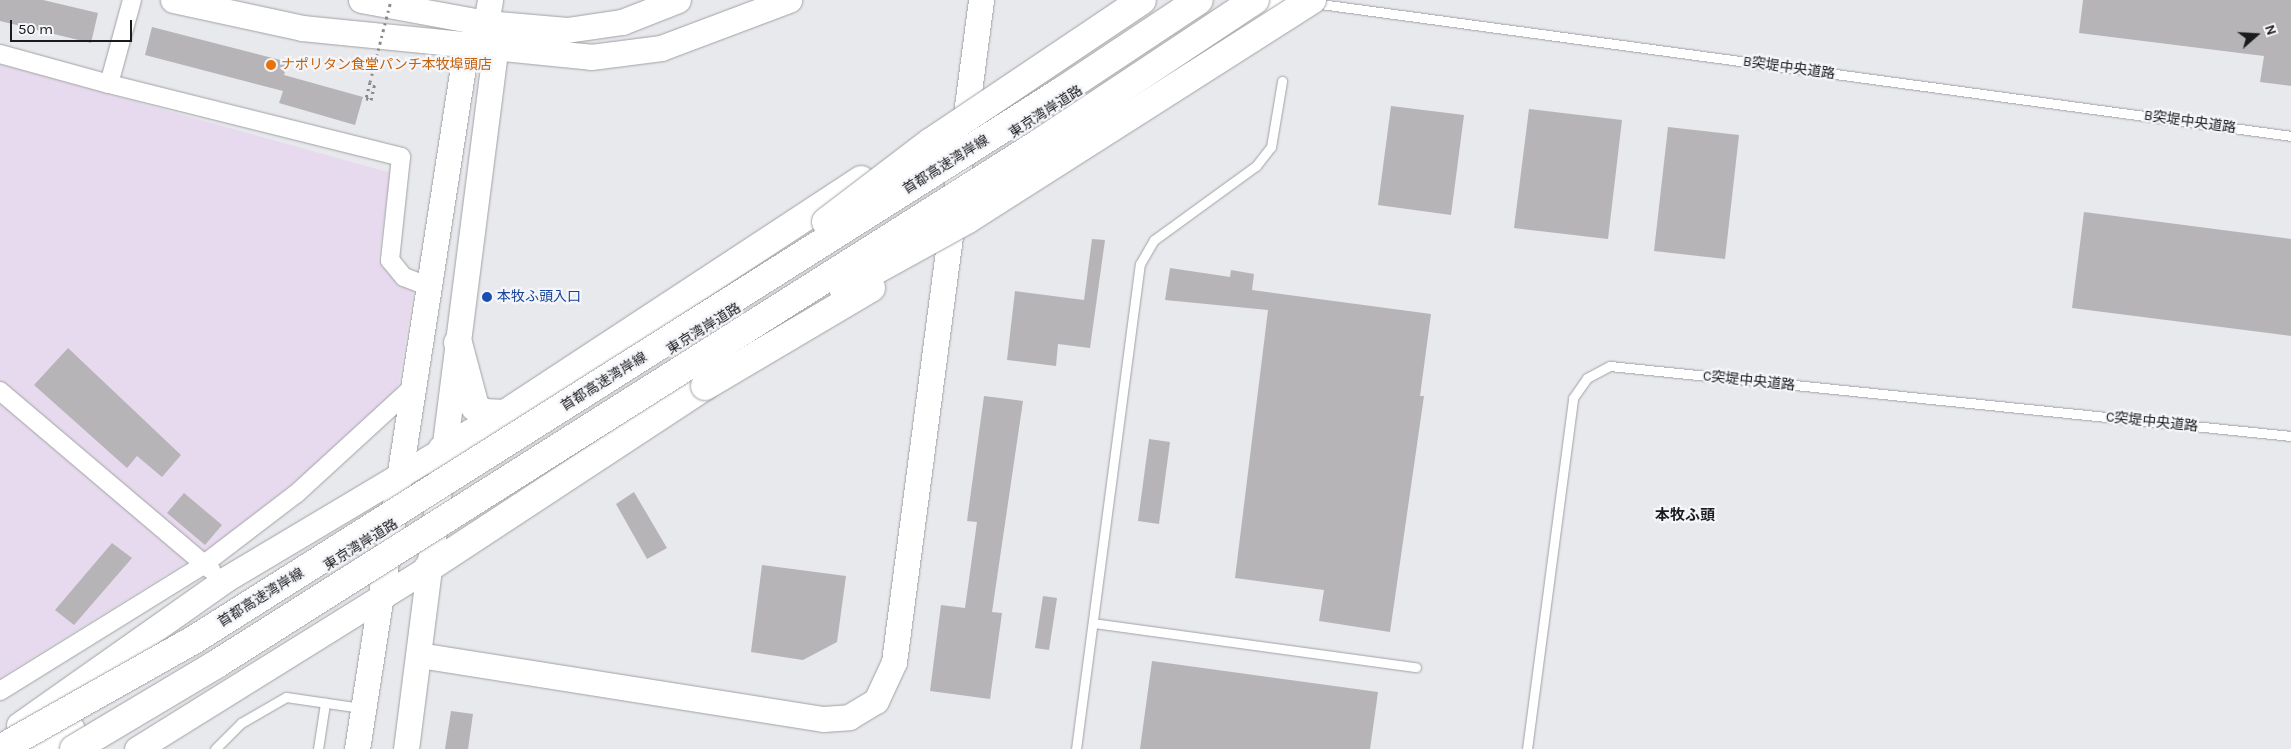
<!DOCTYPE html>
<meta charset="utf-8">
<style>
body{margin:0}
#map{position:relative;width:2291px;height:749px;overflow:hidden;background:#e8e9ec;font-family:Karla,"Noto Sans JP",sans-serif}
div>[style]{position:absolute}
.industrial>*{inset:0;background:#e7daee}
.building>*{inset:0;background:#b6b4b7}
.path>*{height:3px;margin-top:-1.5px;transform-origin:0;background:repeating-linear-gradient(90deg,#89898c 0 2.5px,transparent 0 6.5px)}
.roads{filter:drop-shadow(0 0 1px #a0a1a4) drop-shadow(0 0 1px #a0a1a4)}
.lane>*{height:9px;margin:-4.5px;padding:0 4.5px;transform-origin:4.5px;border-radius:4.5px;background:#fff}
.street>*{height:18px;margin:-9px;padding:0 9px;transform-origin:9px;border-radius:9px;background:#fff}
.secondary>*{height:25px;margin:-12.5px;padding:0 12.5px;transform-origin:12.5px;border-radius:12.5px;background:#fff}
.highway>*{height:28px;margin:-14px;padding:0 14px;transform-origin:14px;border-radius:14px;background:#fff}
.path-bridge>*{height:3px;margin-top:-1.5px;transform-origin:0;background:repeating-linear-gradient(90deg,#89898c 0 2.5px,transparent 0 6.5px)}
.bridges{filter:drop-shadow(0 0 1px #a0a1a4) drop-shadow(0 0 1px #a0a1a4)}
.highway-bridge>*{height:28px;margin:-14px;padding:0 14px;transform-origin:14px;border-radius:14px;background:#fff}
.dots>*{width:14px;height:14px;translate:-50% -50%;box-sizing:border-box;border:2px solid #f5f6fa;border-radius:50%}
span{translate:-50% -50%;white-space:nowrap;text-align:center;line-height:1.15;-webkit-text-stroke:4.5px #f5f6fa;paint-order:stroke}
.food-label{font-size:14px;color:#c56008}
.left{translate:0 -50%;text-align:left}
.street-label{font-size:14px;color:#1b1b1d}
.transit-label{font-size:14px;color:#164399}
.neighbourhood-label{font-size:15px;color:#1b1b1d;font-weight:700}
.north{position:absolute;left:2231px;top:10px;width:50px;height:50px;-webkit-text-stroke:4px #f5f6fa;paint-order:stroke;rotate:71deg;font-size:14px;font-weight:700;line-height:20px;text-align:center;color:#1b1b1d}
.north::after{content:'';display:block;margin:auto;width:18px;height:22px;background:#1b1b1d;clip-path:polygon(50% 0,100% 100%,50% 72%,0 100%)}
.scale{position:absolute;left:10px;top:20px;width:122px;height:22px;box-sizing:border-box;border:2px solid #1b1b1d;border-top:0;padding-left:6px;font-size:15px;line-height:18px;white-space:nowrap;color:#1b1b1d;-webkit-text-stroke:4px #f5f6fa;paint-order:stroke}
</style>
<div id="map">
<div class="industrial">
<i style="clip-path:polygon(0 64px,391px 173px,378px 260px,414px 287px,398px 389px,321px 462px,208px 549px,0 678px)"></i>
</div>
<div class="building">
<i style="clip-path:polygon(0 0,43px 0,98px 13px,91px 43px,0 21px)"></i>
<i style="clip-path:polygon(2083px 0,2291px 0,2291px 86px,2260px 82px,2264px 56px,2079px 33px)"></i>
<i style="clip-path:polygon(152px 27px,288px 62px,284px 75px,363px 97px,355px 125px,279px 103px,283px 91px,145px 55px)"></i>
<i style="clip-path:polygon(1391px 106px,1464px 115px,1451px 215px,1378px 205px)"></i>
<i style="clip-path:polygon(1529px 109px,1622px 120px,1608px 239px,1514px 228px)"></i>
<i style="clip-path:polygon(1668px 127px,1739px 135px,1725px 259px,1654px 251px)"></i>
<i style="clip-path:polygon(2084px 212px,2291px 239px,2291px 336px,2072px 308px)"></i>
<i style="clip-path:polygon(1092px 239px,1105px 240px,1090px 348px,1058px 344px,1056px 366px,1007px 360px,1015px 291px,1084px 300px)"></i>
<i style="clip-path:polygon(1170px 268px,1230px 277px,1231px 270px,1254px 274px,1252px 290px,1431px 314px,1420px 396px,1424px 396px,1390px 632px,1319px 621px,1324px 590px,1235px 578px,1268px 310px,1165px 300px)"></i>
<i style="clip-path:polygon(68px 348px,181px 455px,162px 477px,137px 456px,127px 468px,34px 385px)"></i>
<i style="clip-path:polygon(984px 396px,1023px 401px,992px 612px,1002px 613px,990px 699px,930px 691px,941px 605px,965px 608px,977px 522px,967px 521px)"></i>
<i style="clip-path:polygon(1149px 439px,1170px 442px,1159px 524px,1138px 521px)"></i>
<i style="clip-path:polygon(634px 492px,667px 548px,647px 559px,616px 504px)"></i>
<i style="clip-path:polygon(184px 493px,222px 525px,205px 545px,167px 513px)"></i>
<i style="clip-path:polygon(112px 543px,132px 558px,74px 625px,55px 610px)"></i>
<i style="clip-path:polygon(762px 565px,846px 576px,837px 642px,803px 660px,751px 652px)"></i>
<i style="clip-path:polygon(1043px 596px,1057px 598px,1049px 650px,1035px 648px)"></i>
<i style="clip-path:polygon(1152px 661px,1378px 692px,1370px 749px,1140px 749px)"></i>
<i style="clip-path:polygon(451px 711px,473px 714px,468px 749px,445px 749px)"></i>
</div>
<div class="path">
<i style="left:370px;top:82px;width:16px;rotate:104deg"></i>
<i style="left:366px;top:98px;width:5px;rotate:22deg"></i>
<i style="left:371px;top:100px;width:17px;rotate:-77deg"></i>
</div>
<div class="roads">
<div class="lane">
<i style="left:1313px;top:3px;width:987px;rotate:7.74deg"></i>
<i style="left:1093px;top:623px;width:326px;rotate:7.8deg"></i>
<i style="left:215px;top:749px;width:37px;rotate:-45deg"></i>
<i style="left:241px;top:723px;width:52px;rotate:-30deg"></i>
<i style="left:286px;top:697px;width:76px;rotate:8.3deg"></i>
<i style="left:318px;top:749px;width:47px;rotate:-81.3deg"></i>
<i style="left:1076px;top:749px;width:489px;rotate:-82.5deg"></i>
<i style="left:1140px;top:264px;width:28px;rotate:-60deg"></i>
<i style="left:1154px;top:240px;width:126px;rotate:-36deg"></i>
<i style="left:1256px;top:166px;width:24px;rotate:-52deg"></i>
<i style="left:1271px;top:147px;width:67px;rotate:-80.5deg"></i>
<i style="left:1527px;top:749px;width:354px;rotate:-82.5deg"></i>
<i style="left:1573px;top:398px;width:24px;rotate:-55deg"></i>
<i style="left:1587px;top:378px;width:26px;rotate:-28deg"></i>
<i style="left:1610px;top:366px;width:685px;rotate:5.87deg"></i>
</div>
<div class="street">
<i style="left:0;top:54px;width:113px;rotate:15.4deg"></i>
<i style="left:109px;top:84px;width:87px;rotate:-74.7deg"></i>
<i style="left:109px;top:84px;width:301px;rotate:14deg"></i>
<i style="left:401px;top:157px;width:104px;rotate:96.1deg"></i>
<i style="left:390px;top:260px;width:22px;rotate:51deg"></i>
<i style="left:404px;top:277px;width:30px;rotate:21deg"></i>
<i style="left:0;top:391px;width:277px;rotate:40.3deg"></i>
<i style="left:0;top:691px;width:239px;rotate:-31.8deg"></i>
<i style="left:203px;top:565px;width:117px;rotate:-37.4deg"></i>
<i style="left:296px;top:494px;width:160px;rotate:-42.5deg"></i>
</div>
<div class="secondary">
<i style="left:173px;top:0;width:132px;rotate:12.2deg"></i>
<i style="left:302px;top:28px;width:290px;rotate:5.7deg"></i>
<i style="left:591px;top:57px;width:71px;rotate:-7.3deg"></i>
<i style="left:661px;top:48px;width:137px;rotate:-20.6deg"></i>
<i style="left:361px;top:0;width:127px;rotate:10.4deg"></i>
<i style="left:486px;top:23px;width:81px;rotate:4.9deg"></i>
<i style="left:567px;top:30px;width:56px;rotate:-8.3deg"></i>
<i style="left:622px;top:22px;width:60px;rotate:-21.4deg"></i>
<i style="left:419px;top:655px;width:409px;rotate:9deg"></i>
<i style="left:823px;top:719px;width:26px;rotate:-4deg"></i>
<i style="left:849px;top:717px;width:31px;rotate:-31deg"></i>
<i style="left:876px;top:701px;width:43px;rotate:-65.2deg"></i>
<i style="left:894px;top:662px;width:668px;rotate:-82.51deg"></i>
<i style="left:19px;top:725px;width:253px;rotate:-35.2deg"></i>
<i style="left:226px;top:579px;width:252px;rotate:-30.8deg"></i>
<i style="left:137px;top:749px;width:343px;rotate:-31.9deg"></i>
<i style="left:357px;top:749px;width:710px;rotate:-81.17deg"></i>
<i style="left:466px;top:47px;width:31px;rotate:-50deg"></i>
<i style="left:486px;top:23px;width:23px;rotate:-80deg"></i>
<i style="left:406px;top:749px;width:704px;rotate:-82.73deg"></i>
<i style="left:495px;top:51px;width:29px;rotate:-108deg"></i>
</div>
<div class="highway">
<i style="left:1215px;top:49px;width:81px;rotate:-37deg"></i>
<i style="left:458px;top:343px;width:66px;rotate:75.1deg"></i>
<i style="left:475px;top:407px;width:11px;rotate:34deg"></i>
<i style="left:484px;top:413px;width:21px;rotate:3deg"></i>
<i style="left:442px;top:450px;width:73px;rotate:-29.7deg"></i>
<i style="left:505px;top:414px;width:426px;rotate:-33.3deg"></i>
<i style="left:428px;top:568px;width:331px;rotate:-33.3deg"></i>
<i style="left:37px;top:749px;width:39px;rotate:-30deg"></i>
</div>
</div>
<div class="path-bridge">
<i style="left:370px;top:82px;width:85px;rotate:-75.6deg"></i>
</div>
<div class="bridges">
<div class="highway-bridge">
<i style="left:826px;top:222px;width:132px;rotate:-37.3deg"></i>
<i style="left:931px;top:142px;width:254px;rotate:-33.9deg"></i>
<i style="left:843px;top:288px;width:143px;rotate:-28.9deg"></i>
<i style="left:968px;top:219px;width:408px;rotate:-32.5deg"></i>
<i style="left:705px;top:386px;width:193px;rotate:-30.6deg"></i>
<i style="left:0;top:749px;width:220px;rotate:-29.4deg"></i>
<i style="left:192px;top:641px;width:1029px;rotate:-32.3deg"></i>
<i style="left:1062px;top:91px;width:164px;rotate:-33.6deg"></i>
<i style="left:74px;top:749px;width:164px;rotate:-30.8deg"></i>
<i style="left:215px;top:665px;width:978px;rotate:-32.34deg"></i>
<i style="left:1041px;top:142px;width:257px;rotate:-33.6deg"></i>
</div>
</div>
<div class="dots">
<i style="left:271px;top:65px;background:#e8710a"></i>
<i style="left:487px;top:297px;background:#1a4fb4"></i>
</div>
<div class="food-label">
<span class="left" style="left:281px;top:65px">ナポリタン食堂パンチ本牧埠頭店</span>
</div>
<div class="street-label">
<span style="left:1789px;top:68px;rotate:8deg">B突堤中央道路</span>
<span style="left:1046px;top:112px;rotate:-33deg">東京湾岸道路</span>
<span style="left:2190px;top:122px;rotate:8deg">B突堤中央道路</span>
<span style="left:946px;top:165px;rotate:-32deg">首都高速湾岸線</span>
<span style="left:704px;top:329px;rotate:-32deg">東京湾岸道路</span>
<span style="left:1749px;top:381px;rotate:6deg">C突堤中央道路</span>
<span style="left:604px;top:382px;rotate:-32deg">首都高速湾岸線</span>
<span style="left:2152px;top:422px;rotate:6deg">C突堤中央道路</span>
<span style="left:361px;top:545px;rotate:-32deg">東京湾岸道路</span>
<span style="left:261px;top:598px;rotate:-32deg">首都高速湾岸線</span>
</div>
<div class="transit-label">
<span class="left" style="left:497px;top:297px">本牧ふ頭入口</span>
</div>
<div class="neighbourhood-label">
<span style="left:1685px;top:516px">本牧ふ頭</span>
</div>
<div class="north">N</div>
<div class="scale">50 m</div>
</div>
